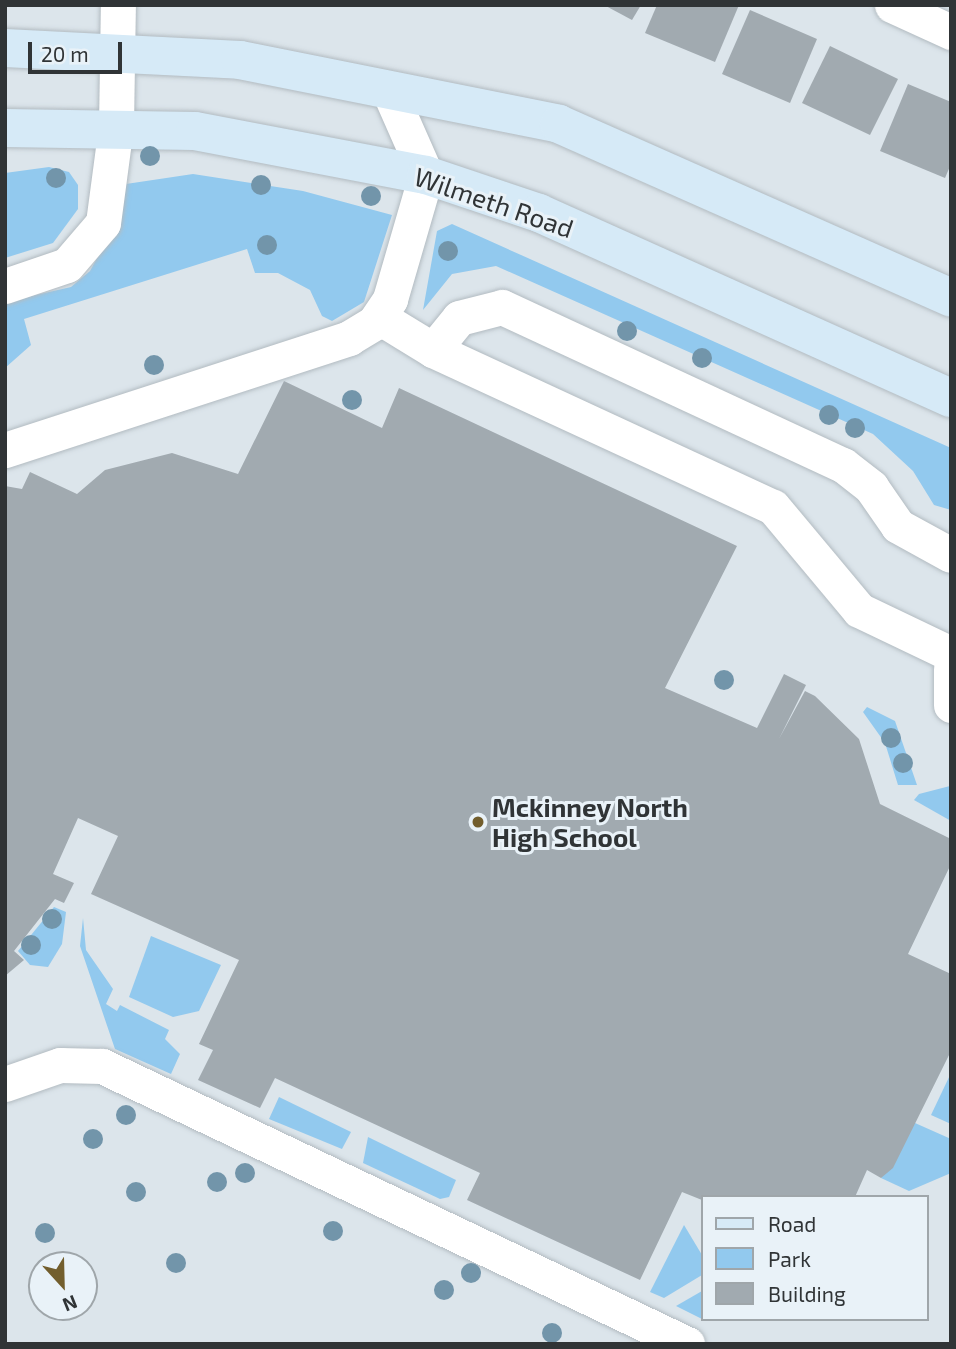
<!DOCTYPE html>
<style>
body{margin:0}
#map{position:relative;width:956px;height:1349px;overflow:hidden;background:#dce5eb;font-family:"Exo 2",sans-serif}
div>[style]{position:absolute}
.green>*{inset:0;background:#92c9ee}
.building>*{inset:0;background:#a1aab0}
.roads{filter:drop-shadow(0 0 2px #b2bbc1) drop-shadow(0 0 2px #b2bbc1)}
.minor>*{height:35px;margin:-17.5px;padding:0 17.5px;transform-origin:17.5px;border-radius:17.5px;background:#fff}
.major>*{height:38px;margin:-19px;padding:0 19px;transform-origin:19px;border-radius:19px;background:#d6eaf7}
.trees>*{width:20px;height:20px;margin:-10px;border-radius:50%;background:#7295aa}
.dots>*{width:19px;height:19px;translate:-50% -50%;box-sizing:border-box;border:4px solid #e9f2f8;border-radius:50%}
span{translate:-50% -50%;white-space:nowrap;text-align:center;line-height:1.15;-webkit-text-stroke:6px #e9f2f8;paint-order:stroke}
.street-label{font-size:26px;color:#303436}
.poi-label{font-size:26px;color:#303436;font-weight:700}
.left{translate:0 -50%;text-align:left}
.frame{position:absolute;inset:0;border:7px solid #303436;pointer-events:none}
.legend{position:absolute;left:701px;top:1195px;width:228px;height:126px;box-sizing:border-box;background:#e9f2f8;border:2px solid #9fa6aa;margin:0;padding:9px 12px;list-style:none;font-size:21px;color:#303436}
.legend li{display:flex;align-items:center;gap:14px;height:35px}
.legend b{width:35px;border:2px solid #9fa6aa}
.north{position:absolute;left:28px;top:1251px;width:70px;height:70px;box-sizing:border-box;background:#e9f2f8;border:2px solid #9fa6aa;border-radius:50%;rotate:158deg;font-size:19px;font-weight:700;line-height:28px;text-align:center;color:#303436}
.north::after{content:'';display:block;margin:auto;width:24px;height:32px;background:#725e2d;clip-path:polygon(50% 0,100% 100%,50% 72%,0 100%)}
.scale{position:absolute;left:28px;top:42px;width:94px;height:32px;box-sizing:border-box;border:4px solid #303436;border-top:0;padding-left:9px;font-size:21px;line-height:24px;white-space:nowrap;color:#303436;-webkit-text-stroke:5px #e9f2f8;paint-order:stroke}
</style>
<div id="map">
<div class="green">
<i style="clip-path:polygon(49px 167px,69px 172px,78px 185px,78px 209px,53px 243px,5px 258px,5px 173px)"></i>
<i style="clip-path:polygon(193px 174px,303px 191px,392px 215px,364px 302px,332px 321px,322px 316px,310px 290px,278px 273px,255px 273px,247px 249px,24px 319px,31px 345px,5px 368px,5px 302px,71px 287px,90px 271px,122px 213px,126px 184px)"></i>
<i style="clip-path:polygon(452px 224px,951px 448px,951px 510px,934px 505px,913px 471px,873px 434px,496px 266px,452px 274px,423px 310px,437px 231px)"></i>
<i style="clip-path:polygon(867px 707px,895px 721px,917px 785px,898px 785px,885px 743px,863px 712px)"></i>
<i style="clip-path:polygon(950px 786px,951px 821px,914px 800px,919px 794px)"></i>
<i style="clip-path:polygon(54px 907px,66px 912px,62px 944px,48px 967px,30px 965px,18px 951px)"></i>
<i style="clip-path:polygon(83px 918px,86px 950px,113px 989px,106px 1004px,117px 1011px,120px 1005px,169px 1030px,165px 1039px,180px 1054px,171px 1074px,115px 1049px,80px 946px)"></i>
<i style="clip-path:polygon(151px 936px,221px 965px,199px 1011px,173px 1017px,129px 997px)"></i>
<i style="clip-path:polygon(951px 1073px,951px 1124px,931px 1115px)"></i>
<i style="clip-path:polygon(279px 1097px,351px 1132px,342px 1149px,269px 1119px)"></i>
<i style="clip-path:polygon(915px 1123px,951px 1139px,951px 1173px,909px 1191px,881px 1178px)"></i>
<i style="clip-path:polygon(368px 1137px,456px 1180px,449px 1197px,440px 1199px,363px 1163px)"></i>
<i style="clip-path:polygon(684px 1225px,702px 1255px,702px 1275px,664px 1298px,650px 1292px)"></i>
<i style="clip-path:polygon(702px 1291px,702px 1319px,676px 1306px)"></i>
</div>
<div class="building">
<i style="clip-path:polygon(604px 5px,641px 5px,632px 20px)"></i>
<i style="clip-path:polygon(657px 5px,739px 5px,715px 62px,645px 33px)"></i>
<i style="clip-path:polygon(750px 10px,817px 39px,790px 103px,722px 74px)"></i>
<i style="clip-path:polygon(830px 46px,898px 79px,870px 135px,802px 103px)"></i>
<i style="clip-path:polygon(908px 84px,951px 102px,951px 164px,945px 178px,880px 151px)"></i>
<i style="clip-path:polygon(284px 381px,382px 428px,399px 388px,737px 546px,665px 688px,757px 728px,784px 674px,806px 685px,779px 739px,805px 691px,815px 696px,859px 739px,880px 804px,951px 839px,951px 864px,908px 954px,951px 974px,951px 1051px,893px 1168px,881px 1178px,867px 1170px,855px 1197px,702px 1200px,682px 1192px,640px 1280px,467px 1200px,480px 1173px,275px 1078px,260px 1108px,198px 1080px,213px 1050px,199px 1044px,239px 960px,91px 894px,118px 836px,78px 818px,53px 874px,74px 883px,64px 903px,55px 899px,14px 951px,24px 960px,5px 976px,5px 486px,22px 489px,30px 472px,77px 494px,105px 470px,172px 453px,238px 474px)"></i>
</div>
<div class="roads">
<div class="minor">
<i style="left:892px;top:5px;width:65px;rotate:24.6deg"></i>
<i style="left:5px;top:286px;width:65px;rotate:-18.7deg"></i>
<i style="left:67px;top:265px;width:55px;rotate:-49.4deg"></i>
<i style="left:103px;top:223px;width:98px;rotate:-82.4deg"></i>
<i style="left:116px;top:126px;width:121px;rotate:-89.1deg"></i>
<i style="left:379px;top:317px;width:63px;rotate:31.4deg"></i>
<i style="left:433px;top:350px;width:374px;rotate:24.8deg"></i>
<i style="left:773px;top:507px;width:134px;rotate:50.1deg"></i>
<i style="left:859px;top:610px;width:102px;rotate:25.6deg"></i>
<i style="left:433px;top:350px;width:41px;rotate:-50.9deg"></i>
<i style="left:459px;top:318px;width:44px;rotate:-14.3deg"></i>
<i style="left:502px;top:307px;width:376px;rotate:24.9deg"></i>
<i style="left:843px;top:465px;width:36px;rotate:38deg"></i>
<i style="left:871px;top:487px;width:47px;rotate:55.3deg"></i>
<i style="left:898px;top:526px;width:60px;rotate:28.7deg"></i>
<i style="left:5px;top:450px;width:362px;rotate:-18deg"></i>
<i style="left:349px;top:338px;width:29px;rotate:-31deg"></i>
<i style="left:374px;top:323px;width:29px;rotate:-56deg"></i>
<i style="left:390px;top:299px;width:129px;rotate:-73.8deg"></i>
<i style="left:426px;top:175px;width:94px;rotate:-113.8deg"></i>
<i style="left:951px;top:669px;width:36px;rotate:90deg"></i>
<i style="left:5px;top:1084px;width:58px;rotate:-19.1deg"></i>
<i style="left:60px;top:1065px;width:42px;rotate:1.4deg"></i>
<i style="left:102px;top:1066px;width:648px;rotate:25.42deg"></i>
</div>
<div class="major">
<i style="left:5px;top:48px;width:235px;rotate:2.9deg"></i>
<i style="left:240px;top:60px;width:325px;rotate:11.3deg"></i>
<i style="left:559px;top:124px;width:429px;rotate:23.9deg"></i>
<i style="left:5px;top:128px;width:190px;rotate:0.9deg"></i>
<i style="left:195px;top:131px;width:235px;rotate:10.8deg"></i>
<i style="left:426px;top:175px;width:119px;rotate:18.6deg"></i>
<i style="left:539px;top:213px;width:452px;rotate:24.2deg"></i>
</div>
</div>
<div class="trees">
<i style="left:150px;top:156px"></i>
<i style="left:56px;top:178px"></i>
<i style="left:261px;top:185px"></i>
<i style="left:371px;top:196px"></i>
<i style="left:267px;top:245px"></i>
<i style="left:448px;top:251px"></i>
<i style="left:627px;top:331px"></i>
<i style="left:702px;top:358px"></i>
<i style="left:154px;top:365px"></i>
<i style="left:352px;top:400px"></i>
<i style="left:829px;top:415px"></i>
<i style="left:855px;top:428px"></i>
<i style="left:724px;top:680px"></i>
<i style="left:891px;top:738px"></i>
<i style="left:903px;top:763px"></i>
<i style="left:52px;top:919px"></i>
<i style="left:31px;top:945px"></i>
<i style="left:126px;top:1115px"></i>
<i style="left:93px;top:1139px"></i>
<i style="left:245px;top:1173px"></i>
<i style="left:217px;top:1182px"></i>
<i style="left:136px;top:1192px"></i>
<i style="left:333px;top:1231px"></i>
<i style="left:45px;top:1233px"></i>
<i style="left:176px;top:1263px"></i>
<i style="left:471px;top:1273px"></i>
<i style="left:444px;top:1290px"></i>
<i style="left:552px;top:1333px"></i>
</div>
<div class="dots">
<i style="left:478px;top:822px;background:#725e2d"></i>
</div>
<div class="street-label">
<span style="left:494px;top:202px;rotate:19deg">Wilmeth Road</span>
</div>
<div class="poi-label">
<span class="left" style="left:492px;top:822px">Mckinney North<br>High School</span>
</div>
<div class="frame"></div>
<ul class="legend">
<li><b style="height:9px;background:#d6eaf7"></b>Road</li>
<li><b style="height:19px;background:#92c9ee"></b>Park</li>
<li><b style="height:19px;background:#a1aab0"></b>Building</li>
</ul>
<div class="north">N</div>
<div class="scale">20 m</div>
</div>
